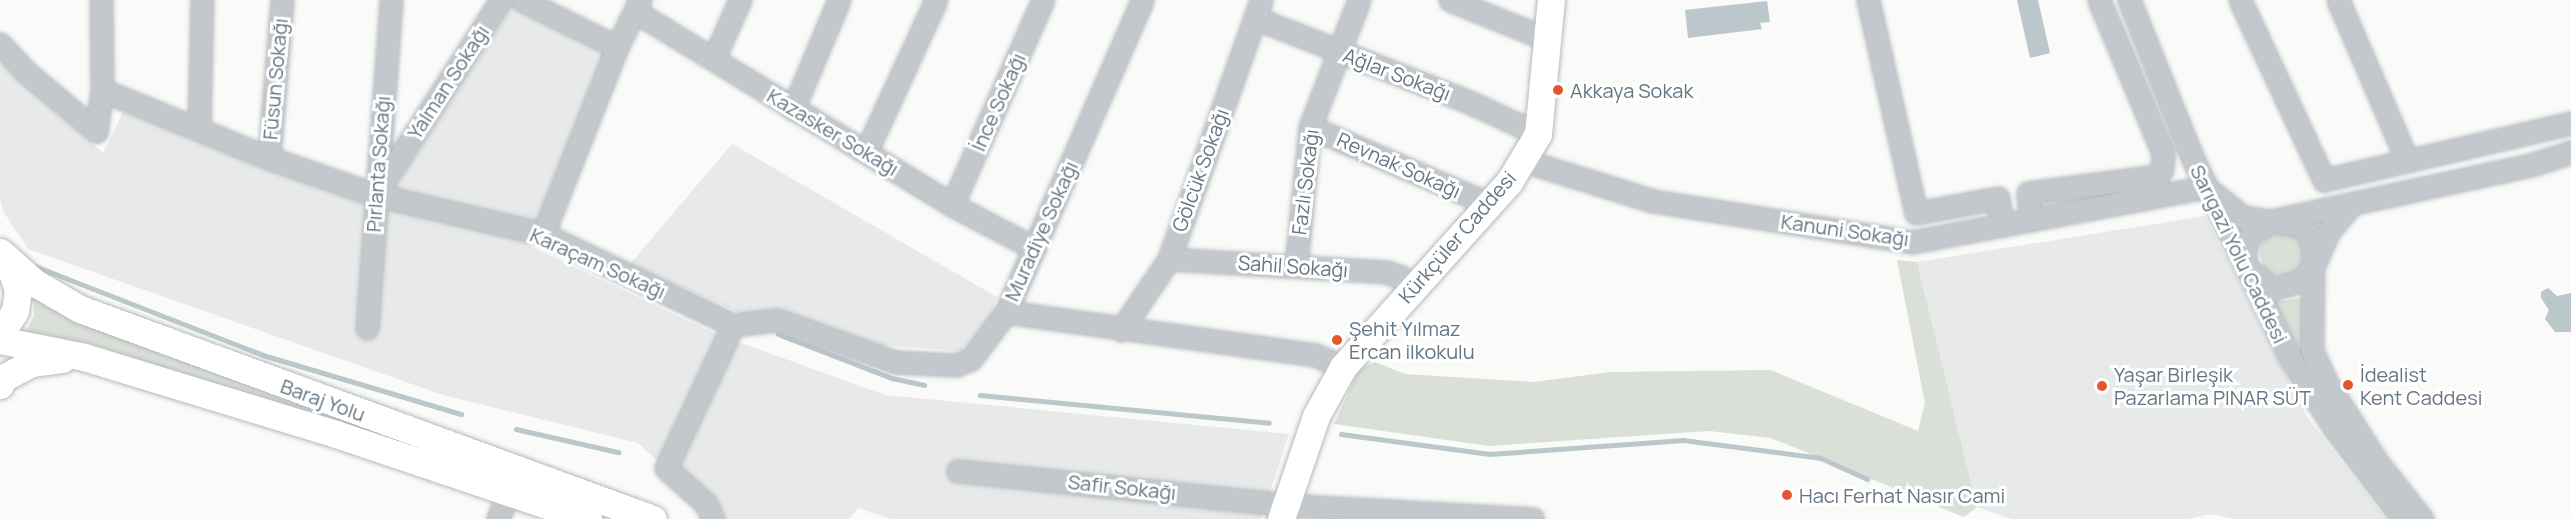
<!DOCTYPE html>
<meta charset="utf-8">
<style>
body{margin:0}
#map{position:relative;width:2571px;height:519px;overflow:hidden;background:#fafaf8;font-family:Manrope,sans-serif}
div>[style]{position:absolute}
.built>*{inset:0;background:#e8e9e9}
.green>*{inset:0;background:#dadfd7}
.round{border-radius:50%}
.water>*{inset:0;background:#bbc7cb}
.stream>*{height:4.5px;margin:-2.25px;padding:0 2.25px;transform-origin:2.25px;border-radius:2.25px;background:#bbc7cb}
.roads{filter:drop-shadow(0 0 2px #b5babe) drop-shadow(0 0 2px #b5babe)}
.minor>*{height:21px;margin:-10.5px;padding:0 10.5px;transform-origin:10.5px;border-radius:10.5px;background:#c3c8cc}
.major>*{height:27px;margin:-13.5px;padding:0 13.5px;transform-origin:13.5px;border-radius:13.5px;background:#fff}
.dots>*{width:16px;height:16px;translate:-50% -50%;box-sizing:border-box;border:3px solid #fff;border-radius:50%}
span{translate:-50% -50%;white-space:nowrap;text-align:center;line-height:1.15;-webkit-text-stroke:6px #fff;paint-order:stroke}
.street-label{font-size:20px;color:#657683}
.poi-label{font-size:20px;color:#657683}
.left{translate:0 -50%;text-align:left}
</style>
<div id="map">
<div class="built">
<i style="clip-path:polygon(517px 0,609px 55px,532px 247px,716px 334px,885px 395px,1289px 434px,1261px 519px,891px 519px,858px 508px,849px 519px,720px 519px,638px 443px,443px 395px,28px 249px,3px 211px,0 197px,0 63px,103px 153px,123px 112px,383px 206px)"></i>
<i style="clip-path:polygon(732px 144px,997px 297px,988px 326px,960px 351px,879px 345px,776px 309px,743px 314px,630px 264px)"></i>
<i style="clip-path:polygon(2205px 216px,2307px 417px,2386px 519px,2234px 519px,2210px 514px,2188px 519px,2012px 519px,1977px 507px,1917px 262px)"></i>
</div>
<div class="green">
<i class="round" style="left:2260px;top:232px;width:44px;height:44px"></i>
<i style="clip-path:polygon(1897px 260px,1917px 262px,1977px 507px,1964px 517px,1771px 438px,1709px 431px,1489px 446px,1334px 424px,1359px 369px,1375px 362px,1405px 374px,1533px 382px,1611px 372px,1771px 370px,1918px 431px,1925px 403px)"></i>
<i style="clip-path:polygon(34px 292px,324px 412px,323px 420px,92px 344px,26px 331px,34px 316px)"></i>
<i style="clip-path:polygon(2305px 297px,2302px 356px,2275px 302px)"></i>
</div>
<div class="water">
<i style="clip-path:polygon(2017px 0,2038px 0,2050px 53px,2030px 58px)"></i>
<i style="clip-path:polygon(1767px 1px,1770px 22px,1760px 23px,1762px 29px,1688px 38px,1685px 10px)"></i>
<i style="clip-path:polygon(2548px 288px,2557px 296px,2571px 293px,2571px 332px,2555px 332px,2545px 319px,2549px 310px,2541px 298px,2541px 292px)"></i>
</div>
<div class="stream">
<i style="left:35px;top:266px;width:245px;rotate:21.3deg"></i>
<i style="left:263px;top:355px;width:207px;rotate:16.6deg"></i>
<i style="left:778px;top:334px;width:122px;rotate:21.1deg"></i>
<i style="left:892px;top:378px;width:33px;rotate:12deg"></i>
<i style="left:980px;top:395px;width:290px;rotate:5.5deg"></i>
<i style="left:516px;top:429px;width:105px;rotate:12.7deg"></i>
<i style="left:1341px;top:434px;width:150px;rotate:7.6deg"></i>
<i style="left:1490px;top:454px;width:194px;rotate:-4.1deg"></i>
<i style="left:1683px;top:440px;width:139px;rotate:7.4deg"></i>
<i style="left:1821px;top:458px;width:51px;rotate:24.5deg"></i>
</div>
<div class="roads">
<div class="minor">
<i style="left:522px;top:0;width:106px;rotate:26.3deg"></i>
<i style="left:1450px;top:0;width:105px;rotate:21.9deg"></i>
<i style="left:1868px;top:0;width:218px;rotate:77.3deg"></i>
<i style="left:1916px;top:213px;width:83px;rotate:-10.4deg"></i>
<i style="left:1998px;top:198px;width:27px;rotate:82deg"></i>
<i style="left:2129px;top:0;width:171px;rotate:68.1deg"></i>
<i style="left:2193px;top:159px;width:221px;rotate:64deg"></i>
<i style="left:2290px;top:358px;width:83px;rotate:57.8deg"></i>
<i style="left:2334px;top:428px;width:114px;rotate:52.8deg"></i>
<i style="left:2240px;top:0;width:199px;rotate:65deg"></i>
<i style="left:2324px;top:180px;width:253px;rotate:-13deg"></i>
<i style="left:2338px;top:0;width:174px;rotate:66.7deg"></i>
<i style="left:636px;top:12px;width:370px;rotate:31.4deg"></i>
<i style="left:952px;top:205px;width:93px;rotate:27.7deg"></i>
<i style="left:1255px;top:18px;width:228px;rotate:21.4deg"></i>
<i style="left:1467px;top:101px;width:78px;rotate:24.9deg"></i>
<i style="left:0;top:44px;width:38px;rotate:47deg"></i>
<i style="left:26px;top:72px;width:92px;rotate:40.1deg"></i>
<i style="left:96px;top:131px;width:41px;rotate:-81.7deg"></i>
<i style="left:102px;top:90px;width:90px;rotate:-90.6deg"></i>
<i style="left:714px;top:58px;width:64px;rotate:-65.9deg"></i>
<i style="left:102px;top:90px;width:180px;rotate:22.2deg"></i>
<i style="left:269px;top:158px;width:113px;rotate:19.1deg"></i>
<i style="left:376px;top:195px;width:171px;rotate:13.1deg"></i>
<i style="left:543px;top:234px;width:211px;rotate:25.6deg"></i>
<i style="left:733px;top:325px;width:44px;rotate:-6.5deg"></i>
<i style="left:777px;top:320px;width:125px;rotate:19.6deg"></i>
<i style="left:895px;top:362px;width:61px;rotate:2.8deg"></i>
<i style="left:956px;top:365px;width:16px;rotate:-22deg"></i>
<i style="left:971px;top:359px;width:59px;rotate:-53.3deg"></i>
<i style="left:1006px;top:312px;width:340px;rotate:-66.4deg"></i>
<i style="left:793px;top:109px;width:118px;rotate:-67.1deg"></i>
<i style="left:1310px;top:127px;width:195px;rotate:23.3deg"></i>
<i style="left:199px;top:128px;width:128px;rotate:-88.7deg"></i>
<i style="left:866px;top:152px;width:167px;rotate:-65.3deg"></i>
<i style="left:269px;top:158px;width:159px;rotate:-85.3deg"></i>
<i style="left:1522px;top:160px;width:137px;rotate:17.4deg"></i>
<i style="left:1653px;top:201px;width:262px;rotate:9deg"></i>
<i style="left:1912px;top:242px;width:299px;rotate:-10.6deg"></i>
<i style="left:378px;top:191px;width:227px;rotate:-57.2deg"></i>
<i style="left:2213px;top:193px;width:38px;rotate:39deg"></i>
<i style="left:2243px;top:217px;width:55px;rotate:8.4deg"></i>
<i style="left:2297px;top:225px;width:11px;rotate:34deg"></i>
<i style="left:2306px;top:231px;width:17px;rotate:66deg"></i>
<i style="left:2313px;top:247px;width:104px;rotate:90.6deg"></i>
<i style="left:2312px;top:351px;width:38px;rotate:65deg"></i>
<i style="left:2328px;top:385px;width:91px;rotate:57.5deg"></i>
<i style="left:2377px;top:462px;width:73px;rotate:51.7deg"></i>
<i style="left:952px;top:205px;width:224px;rotate:-66.1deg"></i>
<i style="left:2350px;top:206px;width:33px;rotate:130deg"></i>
<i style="left:2329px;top:231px;width:39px;rotate:114deg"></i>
<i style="left:2313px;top:267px;width:19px;rotate:133deg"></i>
<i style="left:2300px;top:281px;width:28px;rotate:163deg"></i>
<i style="left:2273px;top:289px;width:35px;rotate:-141deg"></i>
<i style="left:2246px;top:267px;width:18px;rotate:-93deg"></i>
<i style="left:2245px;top:249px;width:17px;rotate:-65deg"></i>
<i style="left:2252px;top:234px;width:23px;rotate:-34deg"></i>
<i style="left:2271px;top:221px;width:269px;rotate:-12.2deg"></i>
<i style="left:2534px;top:164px;width:39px;rotate:-18deg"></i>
<i style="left:2030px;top:220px;width:27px;rotate:-94deg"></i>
<i style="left:2028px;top:193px;width:131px;rotate:-7.5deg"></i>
<i style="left:2158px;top:176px;width:8px;rotate:-60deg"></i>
<i style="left:2162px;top:169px;width:16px;rotate:-86deg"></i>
<i style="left:2163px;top:153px;width:166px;rotate:-112.7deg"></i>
<i style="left:543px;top:234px;width:201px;rotate:-68.4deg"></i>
<i style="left:617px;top:47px;width:52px;rotate:-63.9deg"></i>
<i style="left:1169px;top:259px;width:217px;rotate:3.4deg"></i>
<i style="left:1386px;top:272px;width:16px;rotate:18deg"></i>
<i style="left:1401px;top:277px;width:16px;rotate:45deg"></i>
<i style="left:1296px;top:265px;width:139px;rotate:-84.2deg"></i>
<i style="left:1310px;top:127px;width:136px;rotate:-68.9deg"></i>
<i style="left:1006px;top:312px;width:312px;rotate:7.9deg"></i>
<i style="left:1315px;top:355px;width:30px;rotate:23deg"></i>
<i style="left:367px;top:328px;width:329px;rotate:-85.8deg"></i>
<i style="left:1121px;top:330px;width:86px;rotate:-55.9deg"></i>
<i style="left:1169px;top:259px;width:275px;rotate:-70.4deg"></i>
<i style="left:958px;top:471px;width:330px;rotate:5.9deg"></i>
<i style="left:1286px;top:505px;width:247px;rotate:3.2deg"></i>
<i style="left:498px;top:519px;width:31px;rotate:-69deg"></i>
<i style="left:713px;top:519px;width:17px;rotate:-115deg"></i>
<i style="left:706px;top:504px;width:54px;rotate:-138deg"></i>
<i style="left:666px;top:468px;width:158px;rotate:-64.9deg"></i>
</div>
<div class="major">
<i style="left:0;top:252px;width:47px;rotate:41.5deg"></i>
<i style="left:35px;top:283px;width:52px;rotate:30deg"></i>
<i style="left:80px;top:309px;width:610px;rotate:20.13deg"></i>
<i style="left:0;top:334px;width:27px;rotate:-57deg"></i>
<i style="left:15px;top:311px;width:21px;rotate:-82deg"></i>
<i style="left:18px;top:290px;width:34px;rotate:-109deg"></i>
<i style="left:0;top:340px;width:86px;rotate:11.4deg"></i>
<i style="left:84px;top:357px;width:264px;rotate:17deg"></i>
<i style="left:336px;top:434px;width:266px;rotate:18.6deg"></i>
<i style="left:0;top:385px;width:8px;rotate:-67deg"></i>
<i style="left:3px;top:378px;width:32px;rotate:-28deg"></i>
<i style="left:31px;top:363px;width:31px;rotate:-7deg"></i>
<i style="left:1281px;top:519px;width:109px;rotate:-71.2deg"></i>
<i style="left:1316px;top:416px;width:56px;rotate:-61.1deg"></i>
<i style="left:1343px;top:367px;width:249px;rotate:-48.1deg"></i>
<i style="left:1509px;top:182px;width:56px;rotate:-58.9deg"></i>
<i style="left:1538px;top:134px;width:135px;rotate:-84.5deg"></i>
</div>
</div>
<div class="dots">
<i style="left:1558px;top:90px;background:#e4572e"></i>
<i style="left:1337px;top:340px;background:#e4572e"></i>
<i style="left:2348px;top:385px;background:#e4572e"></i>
<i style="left:2102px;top:386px;background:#e4572e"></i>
<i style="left:1787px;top:495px;background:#e4572e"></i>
</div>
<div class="street-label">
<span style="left:1397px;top:74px;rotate:21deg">Ağlar Sokağı</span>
<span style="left:275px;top:79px;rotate:-85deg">Füsun Sokağı</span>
<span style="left:448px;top:82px;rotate:-57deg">Yalman Sokağı</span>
<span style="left:998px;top:102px;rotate:-66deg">İnce Sokağı</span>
<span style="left:833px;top:132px;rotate:31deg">Kazasker Sokağı</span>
<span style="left:378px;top:164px;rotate:-86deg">Pırlanta Sokağı</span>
<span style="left:1399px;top:165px;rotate:24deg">Revnak Sokağı</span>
<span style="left:1200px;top:170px;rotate:-70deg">Gölcük Sokağı</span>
<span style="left:1305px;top:182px;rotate:-83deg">Fazlı Sokağı</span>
<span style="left:1845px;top:230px;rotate:8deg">Kanuni Sokağı</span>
<span style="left:1041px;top:231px;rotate:-66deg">Muradiye Sokağı</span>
<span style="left:1457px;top:237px;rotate:-49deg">Kürkçüler Caddesi</span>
<span style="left:2239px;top:254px;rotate:64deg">Sarıgazi Yolu Caddesi</span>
<span style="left:598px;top:263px;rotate:24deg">Karaçam Sokağı</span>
<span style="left:1293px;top:266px;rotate:4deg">Sahil Sokağı</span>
<span style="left:323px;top:400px;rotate:20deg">Baraj Yolu</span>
<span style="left:1122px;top:487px;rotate:6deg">Safir Sokağı</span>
</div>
<div class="poi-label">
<span class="left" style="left:1570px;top:90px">Akkaya Sokak</span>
<span class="left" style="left:1349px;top:340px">Şehit Yılmaz<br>Ercan ilkokulu</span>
<span class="left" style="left:2114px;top:386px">Yaşar Birleşik<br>Pazarlama PINAR SÜT</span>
<span class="left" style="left:2360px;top:386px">İdealist<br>Kent Caddesi</span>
<span class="left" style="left:1799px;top:495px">Hacı Ferhat Nasır Cami</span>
</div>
</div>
